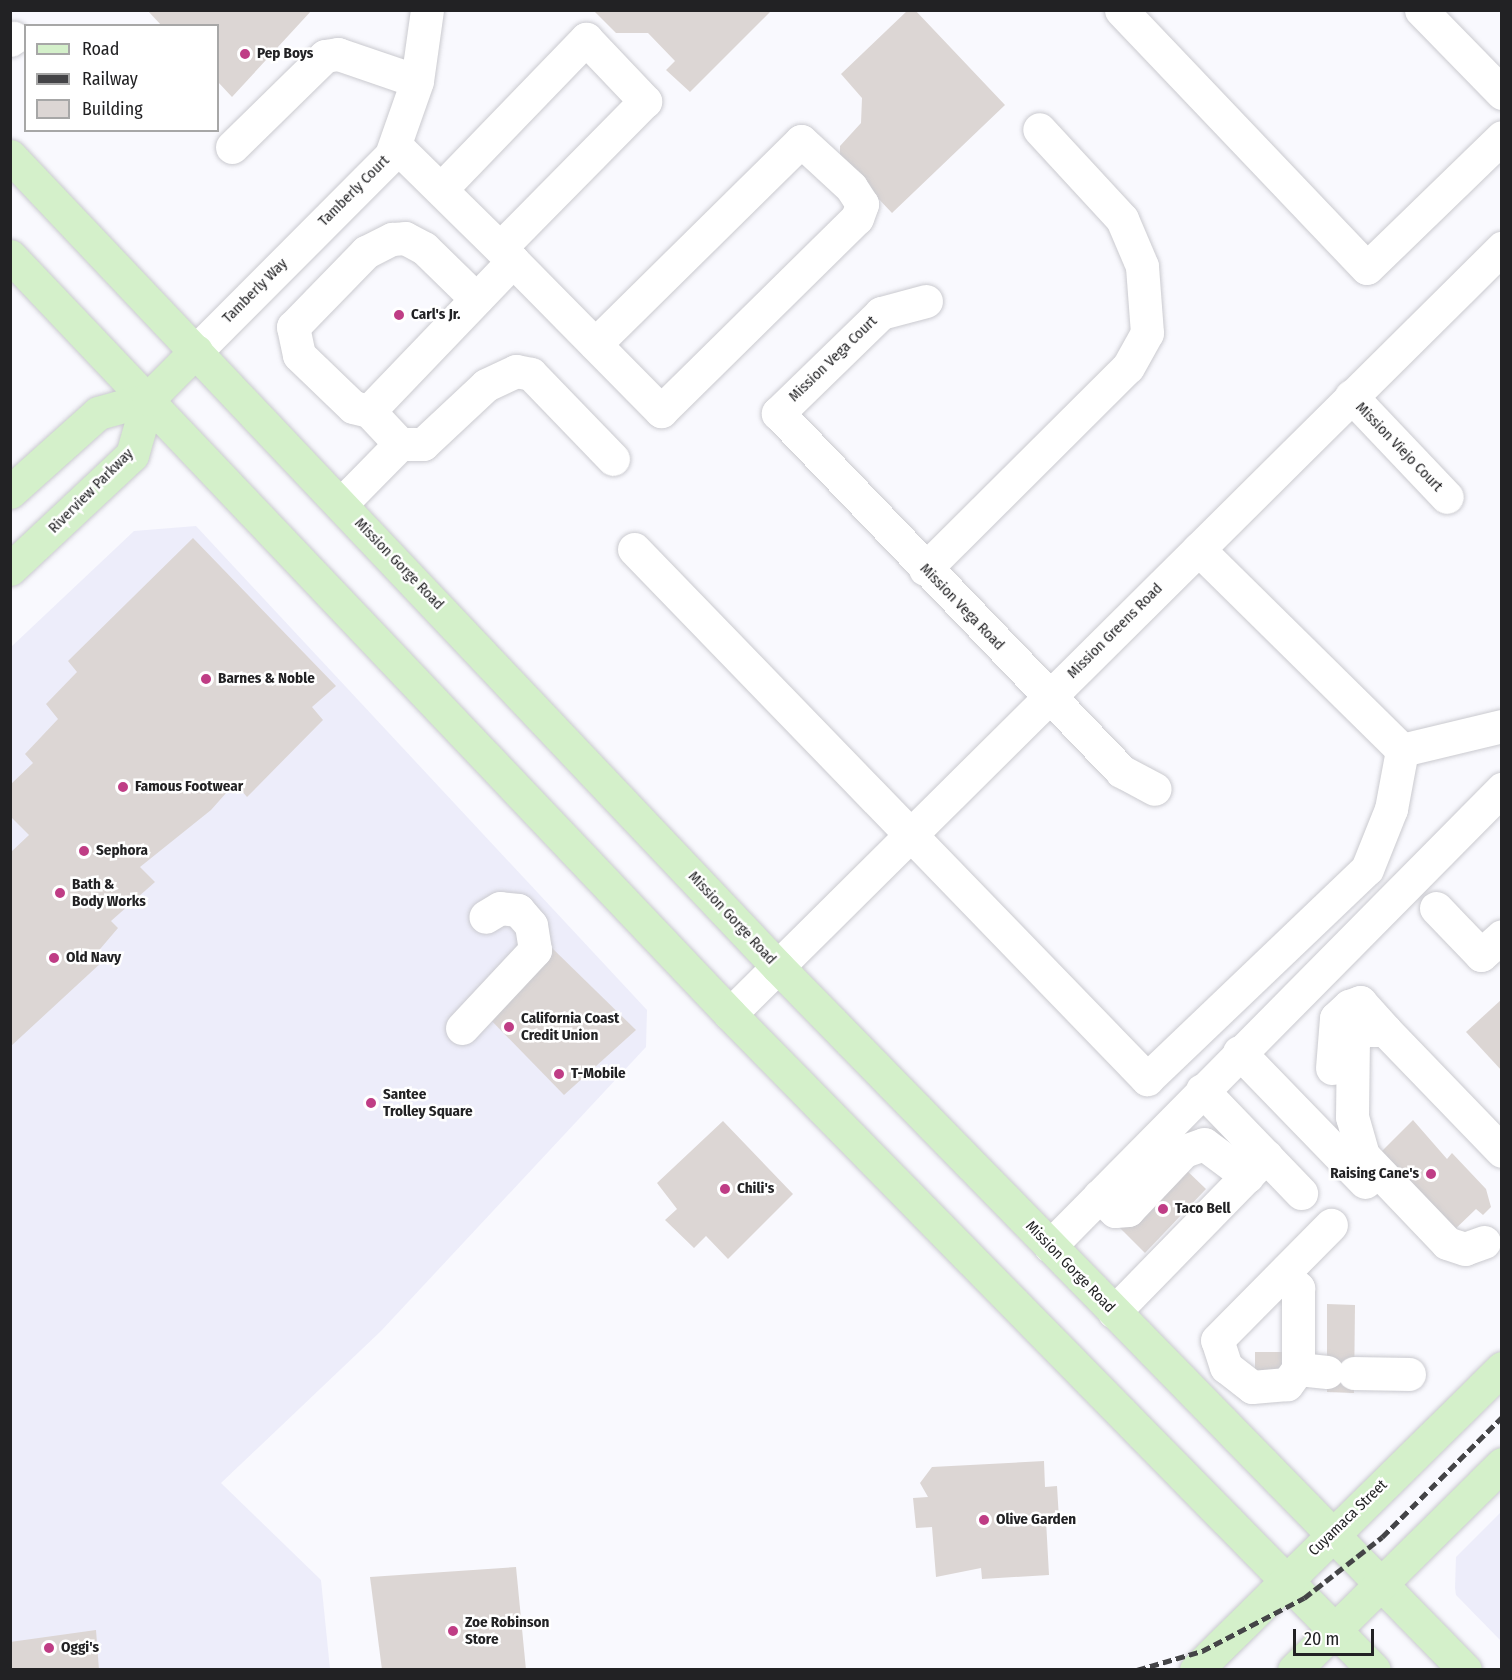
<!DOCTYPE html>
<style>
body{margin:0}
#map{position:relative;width:1512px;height:1680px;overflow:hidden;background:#f9f9fe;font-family:"Fira Sans Condensed",sans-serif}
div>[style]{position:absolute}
.built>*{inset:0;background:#ededfa}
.building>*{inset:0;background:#dcd6d4}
.roads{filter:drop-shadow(0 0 2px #cacacf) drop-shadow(0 0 2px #cacacf)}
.minor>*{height:33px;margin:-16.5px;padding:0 16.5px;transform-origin:16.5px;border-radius:16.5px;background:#fff}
.major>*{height:33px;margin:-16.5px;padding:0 16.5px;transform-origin:16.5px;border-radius:16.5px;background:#d4f0ca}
.rail>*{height:4.5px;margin-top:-2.25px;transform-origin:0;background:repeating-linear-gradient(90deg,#444447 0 9px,transparent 0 13.5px)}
.dots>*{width:16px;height:16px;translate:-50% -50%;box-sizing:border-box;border:3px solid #fff;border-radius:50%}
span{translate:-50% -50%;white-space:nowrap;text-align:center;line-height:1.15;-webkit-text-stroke:5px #fff;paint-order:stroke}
.poi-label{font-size:15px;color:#222224;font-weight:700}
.left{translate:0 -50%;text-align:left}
.right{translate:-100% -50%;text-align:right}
.street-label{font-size:15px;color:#222224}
.frame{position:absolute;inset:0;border:12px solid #222224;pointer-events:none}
.legend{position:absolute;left:24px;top:24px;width:195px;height:108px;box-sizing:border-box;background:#fff;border:2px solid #a7a7a7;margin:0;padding:8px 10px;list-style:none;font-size:18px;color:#222224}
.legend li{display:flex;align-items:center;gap:12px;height:30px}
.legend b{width:30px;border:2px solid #a7a7a7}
.scale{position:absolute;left:1293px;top:1629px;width:81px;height:27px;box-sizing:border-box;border:3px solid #222224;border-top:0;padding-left:8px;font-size:18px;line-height:21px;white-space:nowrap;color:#222224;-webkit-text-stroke:4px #fff;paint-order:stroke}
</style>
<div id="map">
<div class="built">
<i style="clip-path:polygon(196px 526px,647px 1010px,646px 1047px,381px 1331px,221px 1483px,321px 1580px,330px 1669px,11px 1670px,11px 647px,134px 531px)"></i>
<i style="clip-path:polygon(1501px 1512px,1501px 1641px,1456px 1595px,1455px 1588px,1456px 1557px)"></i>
</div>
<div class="building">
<i style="clip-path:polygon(147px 10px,312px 10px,232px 97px,218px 82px,218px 26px,162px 26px)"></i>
<i style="clip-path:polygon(593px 10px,772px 10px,690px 92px,666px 70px,675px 61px,648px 33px,616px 33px)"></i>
<i style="clip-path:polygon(908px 10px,915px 10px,1005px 105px,892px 213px,840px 158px,840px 146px,861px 123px,862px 98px,841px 74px)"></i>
<i style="clip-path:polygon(193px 538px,336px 686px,312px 707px,323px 720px,247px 797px,235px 783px,211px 810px,140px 867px,155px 882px,111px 921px,118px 928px,95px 955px,102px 962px,10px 1047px,10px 853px,29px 835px,10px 816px,10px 785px,33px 763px,25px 754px,58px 719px,46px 704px,77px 672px,68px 661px)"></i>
<i style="clip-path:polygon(552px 948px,636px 1030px,564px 1095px,484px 1013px)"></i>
<i style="clip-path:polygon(1502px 999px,1502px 1071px,1466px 1032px)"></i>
<i style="clip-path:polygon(1413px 1120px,1447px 1159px,1452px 1153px,1486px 1189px,1491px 1207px,1483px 1215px,1476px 1209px,1449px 1235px,1375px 1158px)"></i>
<i style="clip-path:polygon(723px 1121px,793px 1194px,728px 1259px,706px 1236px,694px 1248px,665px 1220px,677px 1209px,657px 1183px)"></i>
<i style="clip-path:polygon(1181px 1165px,1206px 1189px,1145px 1253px,1120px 1228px)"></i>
<i style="clip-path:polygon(1327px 1304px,1355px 1305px,1354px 1393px,1327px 1392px)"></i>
<i style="clip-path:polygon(1255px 1352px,1285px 1352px,1285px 1375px,1255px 1374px)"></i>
<i style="clip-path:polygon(1044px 1461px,1045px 1487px,1057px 1486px,1059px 1519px,1046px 1520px,1049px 1575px,982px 1579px,981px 1568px,936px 1577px,932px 1527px,916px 1528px,913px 1498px,928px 1497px,920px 1483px,932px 1467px)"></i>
<i style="clip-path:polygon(516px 1567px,526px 1670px,382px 1670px,370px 1577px)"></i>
<i style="clip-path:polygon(96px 1630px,99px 1670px,10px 1670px,10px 1642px)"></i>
</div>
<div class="roads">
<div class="minor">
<i style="left:1121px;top:10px;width:356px;rotate:46.4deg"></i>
<i style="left:1367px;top:268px;width:188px;rotate:-44.1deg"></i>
<i style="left:1421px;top:10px;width:116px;rotate:45.7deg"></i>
<i style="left:10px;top:40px;width:4px;rotate:-34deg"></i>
<i style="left:232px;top:147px;width:130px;rotate:-44.4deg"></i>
<i style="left:325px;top:56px;width:13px;rotate:-9deg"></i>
<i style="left:338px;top:54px;width:83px;rotate:18.9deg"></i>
<i style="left:441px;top:189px;width:209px;rotate:-46deg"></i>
<i style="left:586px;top:39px;width:86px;rotate:46.4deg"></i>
<i style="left:645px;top:101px;width:206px;rotate:134.6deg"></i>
<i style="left:513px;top:261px;width:211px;rotate:45.4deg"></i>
<i style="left:661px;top:411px;width:275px;rotate:-44.6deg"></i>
<i style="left:857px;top:218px;width:15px;rotate:-70deg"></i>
<i style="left:862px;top:204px;width:20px;rotate:-123deg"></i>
<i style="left:851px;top:187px;width:68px;rotate:-137.4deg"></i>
<i style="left:801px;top:141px;width:289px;rotate:135.4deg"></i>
<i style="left:926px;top:301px;width:47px;rotate:165.1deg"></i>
<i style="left:881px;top:313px;width:144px;rotate:135.8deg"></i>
<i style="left:778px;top:413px;width:496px;rotate:46.2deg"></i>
<i style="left:1121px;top:771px;width:38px;rotate:28deg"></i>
<i style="left:196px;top:351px;width:276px;rotate:-45.1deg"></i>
<i style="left:391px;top:155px;width:78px;rotate:-70.6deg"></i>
<i style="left:417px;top:81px;width:72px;rotate:-82deg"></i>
<i style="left:1351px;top:396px;width:139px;rotate:46.5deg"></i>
<i style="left:369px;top:411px;width:16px;rotate:-166deg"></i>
<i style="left:353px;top:407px;width:75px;rotate:-136.1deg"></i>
<i style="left:299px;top:355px;width:29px;rotate:-102deg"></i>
<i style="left:293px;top:327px;width:105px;rotate:-45.8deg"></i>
<i style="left:366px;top:252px;width:29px;rotate:-27deg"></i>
<i style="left:392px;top:239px;width:13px;rotate:-4deg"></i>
<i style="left:405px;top:238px;width:21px;rotate:28deg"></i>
<i style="left:424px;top:248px;width:73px;rotate:44.4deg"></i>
<i style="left:400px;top:444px;width:23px"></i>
<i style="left:423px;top:444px;width:86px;rotate:-43.1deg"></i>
<i style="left:486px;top:385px;width:33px;rotate:-25deg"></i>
<i style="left:516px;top:371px;width:15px;rotate:11deg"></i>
<i style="left:531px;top:374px;width:118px;rotate:46deg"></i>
<i style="left:341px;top:504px;width:84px;rotate:-45.5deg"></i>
<i style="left:400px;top:444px;width:45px;rotate:-133.2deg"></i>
<i style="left:369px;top:411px;width:208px;rotate:-46.2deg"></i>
<i style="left:513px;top:261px;width:165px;rotate:-135.5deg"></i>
<i style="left:634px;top:549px;width:738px;rotate:45.93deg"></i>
<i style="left:1147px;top:1079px;width:304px;rotate:-43.7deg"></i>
<i style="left:1367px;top:869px;width:65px;rotate:-68.2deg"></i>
<i style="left:1391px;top:809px;width:60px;rotate:-79.4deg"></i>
<i style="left:1402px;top:750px;width:286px;rotate:-135.4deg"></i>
<i style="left:925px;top:569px;width:286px;rotate:-44.9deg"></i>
<i style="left:1128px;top:367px;width:39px;rotate:-61deg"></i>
<i style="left:1147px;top:333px;width:67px;rotate:-94.3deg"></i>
<i style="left:1142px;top:266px;width:51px;rotate:-113.1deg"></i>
<i style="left:1122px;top:219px;width:122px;rotate:-132.7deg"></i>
<i style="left:1402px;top:750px;width:103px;rotate:-13.5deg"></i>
<i style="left:1436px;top:908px;width:65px;rotate:46.2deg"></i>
<i style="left:1481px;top:955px;width:28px;rotate:-42deg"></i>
<i style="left:730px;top:1014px;width:1088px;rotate:-44.78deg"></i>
<i style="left:462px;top:1028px;width:107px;rotate:-46.9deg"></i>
<i style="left:535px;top:950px;width:25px;rotate:-99deg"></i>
<i style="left:531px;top:925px;width:20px;rotate:-131deg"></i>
<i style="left:518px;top:910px;width:18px;rotate:-174deg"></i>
<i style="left:500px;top:908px;width:17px;rotate:149deg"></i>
<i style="left:1239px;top:1052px;width:181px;rotate:45.9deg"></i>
<i style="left:1332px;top:1068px;width:50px;rotate:-85.4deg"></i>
<i style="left:1336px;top:1018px;width:18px;rotate:-43deg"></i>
<i style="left:1349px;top:1006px;width:12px;rotate:-20deg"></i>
<i style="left:1360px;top:1002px;width:38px;rotate:48deg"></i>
<i style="left:1202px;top:1090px;width:143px;rotate:46.1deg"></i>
<i style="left:1099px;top:1196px;width:22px;rotate:43deg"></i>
<i style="left:1115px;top:1211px;width:13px;rotate:-4deg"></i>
<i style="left:1128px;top:1210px;width:81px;rotate:-46.5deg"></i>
<i style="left:1184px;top:1151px;width:21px;rotate:-19deg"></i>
<i style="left:1204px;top:1144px;width:54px;rotate:36.7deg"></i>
<i style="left:1484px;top:1242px;width:20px;rotate:160deg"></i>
<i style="left:1465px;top:1249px;width:19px;rotate:-162deg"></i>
<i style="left:1447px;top:1243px;width:122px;rotate:-133.7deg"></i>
<i style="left:1363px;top:1155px;width:40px;rotate:-106deg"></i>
<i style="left:1352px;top:1117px;width:79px;rotate:-89.3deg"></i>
<i style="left:1353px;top:1038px;width:14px;rotate:-34deg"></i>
<i style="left:1365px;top:1030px;width:20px"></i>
<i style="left:1385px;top:1030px;width:168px;rotate:46deg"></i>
<i style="left:1050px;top:1246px;width:643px;rotate:-45.32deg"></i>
<i style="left:1283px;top:1274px;width:21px;rotate:43deg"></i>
<i style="left:1298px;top:1288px;width:81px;rotate:90deg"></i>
<i style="left:1114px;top:1312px;width:218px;rotate:-45.7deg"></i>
<i style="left:1327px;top:1372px;width:29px;rotate:-174deg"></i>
<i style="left:1298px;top:1369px;width:19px;rotate:126deg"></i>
<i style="left:1287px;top:1384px;width:35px;rotate:175deg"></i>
<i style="left:1252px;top:1387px;width:33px;rotate:-142deg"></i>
<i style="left:1226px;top:1367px;width:28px;rotate:-108deg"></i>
<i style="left:1217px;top:1340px;width:162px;rotate:-45.3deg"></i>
<i style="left:1354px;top:1373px;width:55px;rotate:1deg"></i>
</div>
<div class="major">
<i style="left:10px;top:156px;width:1117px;rotate:46.56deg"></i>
<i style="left:778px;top:967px;width:983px;rotate:45.66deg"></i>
<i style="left:10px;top:256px;width:1045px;rotate:46.47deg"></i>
<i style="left:730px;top:1014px;width:919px;rotate:45.53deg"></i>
<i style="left:10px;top:492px;width:118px;rotate:-41.9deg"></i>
<i style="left:98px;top:413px;width:52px;rotate:-15.6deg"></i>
<i style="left:10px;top:569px;width:167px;rotate:-43.1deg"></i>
<i style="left:132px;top:455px;width:58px;rotate:-74.1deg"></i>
<i style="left:148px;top:399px;width:68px;rotate:-45deg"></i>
<i style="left:1196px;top:1670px;width:430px;rotate:-44.6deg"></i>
<i style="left:1294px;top:1670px;width:293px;rotate:-44.7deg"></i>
</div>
</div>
<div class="rail">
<i style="left:1137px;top:1670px;width:68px;rotate:-16.3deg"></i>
<i style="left:1202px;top:1651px;width:115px;rotate:-27.5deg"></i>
<i style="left:1304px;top:1598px;width:99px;rotate:-38deg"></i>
<i style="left:1382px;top:1537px;width:170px;rotate:-45deg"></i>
</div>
<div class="dots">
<i style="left:245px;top:54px;background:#bf3d85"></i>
<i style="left:399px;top:315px;background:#bf3d85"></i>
<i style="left:206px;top:679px;background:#bf3d85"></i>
<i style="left:123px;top:787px;background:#bf3d85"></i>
<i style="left:84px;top:851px;background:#bf3d85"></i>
<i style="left:60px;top:893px;background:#bf3d85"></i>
<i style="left:54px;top:958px;background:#bf3d85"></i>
<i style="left:509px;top:1027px;background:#bf3d85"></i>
<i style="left:559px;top:1074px;background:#bf3d85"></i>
<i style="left:371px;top:1103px;background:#bf3d85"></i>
<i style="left:1431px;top:1174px;background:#bf3d85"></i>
<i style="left:725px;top:1189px;background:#bf3d85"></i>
<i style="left:1163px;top:1209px;background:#bf3d85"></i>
<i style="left:984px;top:1520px;background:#bf3d85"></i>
<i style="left:453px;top:1631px;background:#bf3d85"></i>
<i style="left:49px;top:1648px;background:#bf3d85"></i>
</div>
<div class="poi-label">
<span class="left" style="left:257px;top:54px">Pep Boys</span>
<span class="left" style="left:411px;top:315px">Carl's Jr.</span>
<span class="left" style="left:218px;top:679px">Barnes &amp; Noble</span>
<span class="left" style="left:135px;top:787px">Famous Footwear</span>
<span class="left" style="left:96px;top:851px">Sephora</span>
<span class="left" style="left:72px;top:893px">Bath &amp;<br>Body Works</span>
<span class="left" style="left:66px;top:958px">Old Navy</span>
<span class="left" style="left:521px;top:1027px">California Coast<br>Credit Union</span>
<span class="left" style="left:571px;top:1074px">T-Mobile</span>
<span class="left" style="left:383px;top:1103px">Santee<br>Trolley Square</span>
<span class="right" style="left:1419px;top:1174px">Raising Cane's</span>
<span class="left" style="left:737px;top:1189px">Chili's</span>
<span class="left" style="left:1175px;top:1209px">Taco Bell</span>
<span class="left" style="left:996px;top:1520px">Olive Garden</span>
<span class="left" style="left:465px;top:1631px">Zoe Robinson<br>Store</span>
<span class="left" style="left:61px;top:1648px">Oggi's</span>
</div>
<div class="street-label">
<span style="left:354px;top:191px;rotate:-45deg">Tamberly Court</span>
<span style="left:255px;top:291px;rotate:-45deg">Tamberly Way</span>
<span style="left:833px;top:359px;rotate:-44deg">Mission Vega Court</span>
<span style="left:1399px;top:447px;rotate:46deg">Mission Viejo Court</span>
<span style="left:91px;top:491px;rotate:-45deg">Riverview Parkway</span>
<span style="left:399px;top:564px;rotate:46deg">Mission Gorge Road</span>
<span style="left:962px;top:607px;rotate:46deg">Mission Vega Road</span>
<span style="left:1115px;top:631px;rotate:-45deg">Mission Greens Road</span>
<span style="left:732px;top:918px;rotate:47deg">Mission Gorge Road</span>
<span style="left:1070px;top:1267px;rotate:46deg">Mission Gorge Road</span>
<span style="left:1348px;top:1518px;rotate:-44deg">Cuyamaca Street</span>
</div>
<div class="frame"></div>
<ul class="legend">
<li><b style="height:8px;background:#d4f0ca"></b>Road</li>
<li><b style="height:8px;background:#444447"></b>Railway</li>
<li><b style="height:16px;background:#dcd6d4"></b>Building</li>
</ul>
<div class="scale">20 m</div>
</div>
